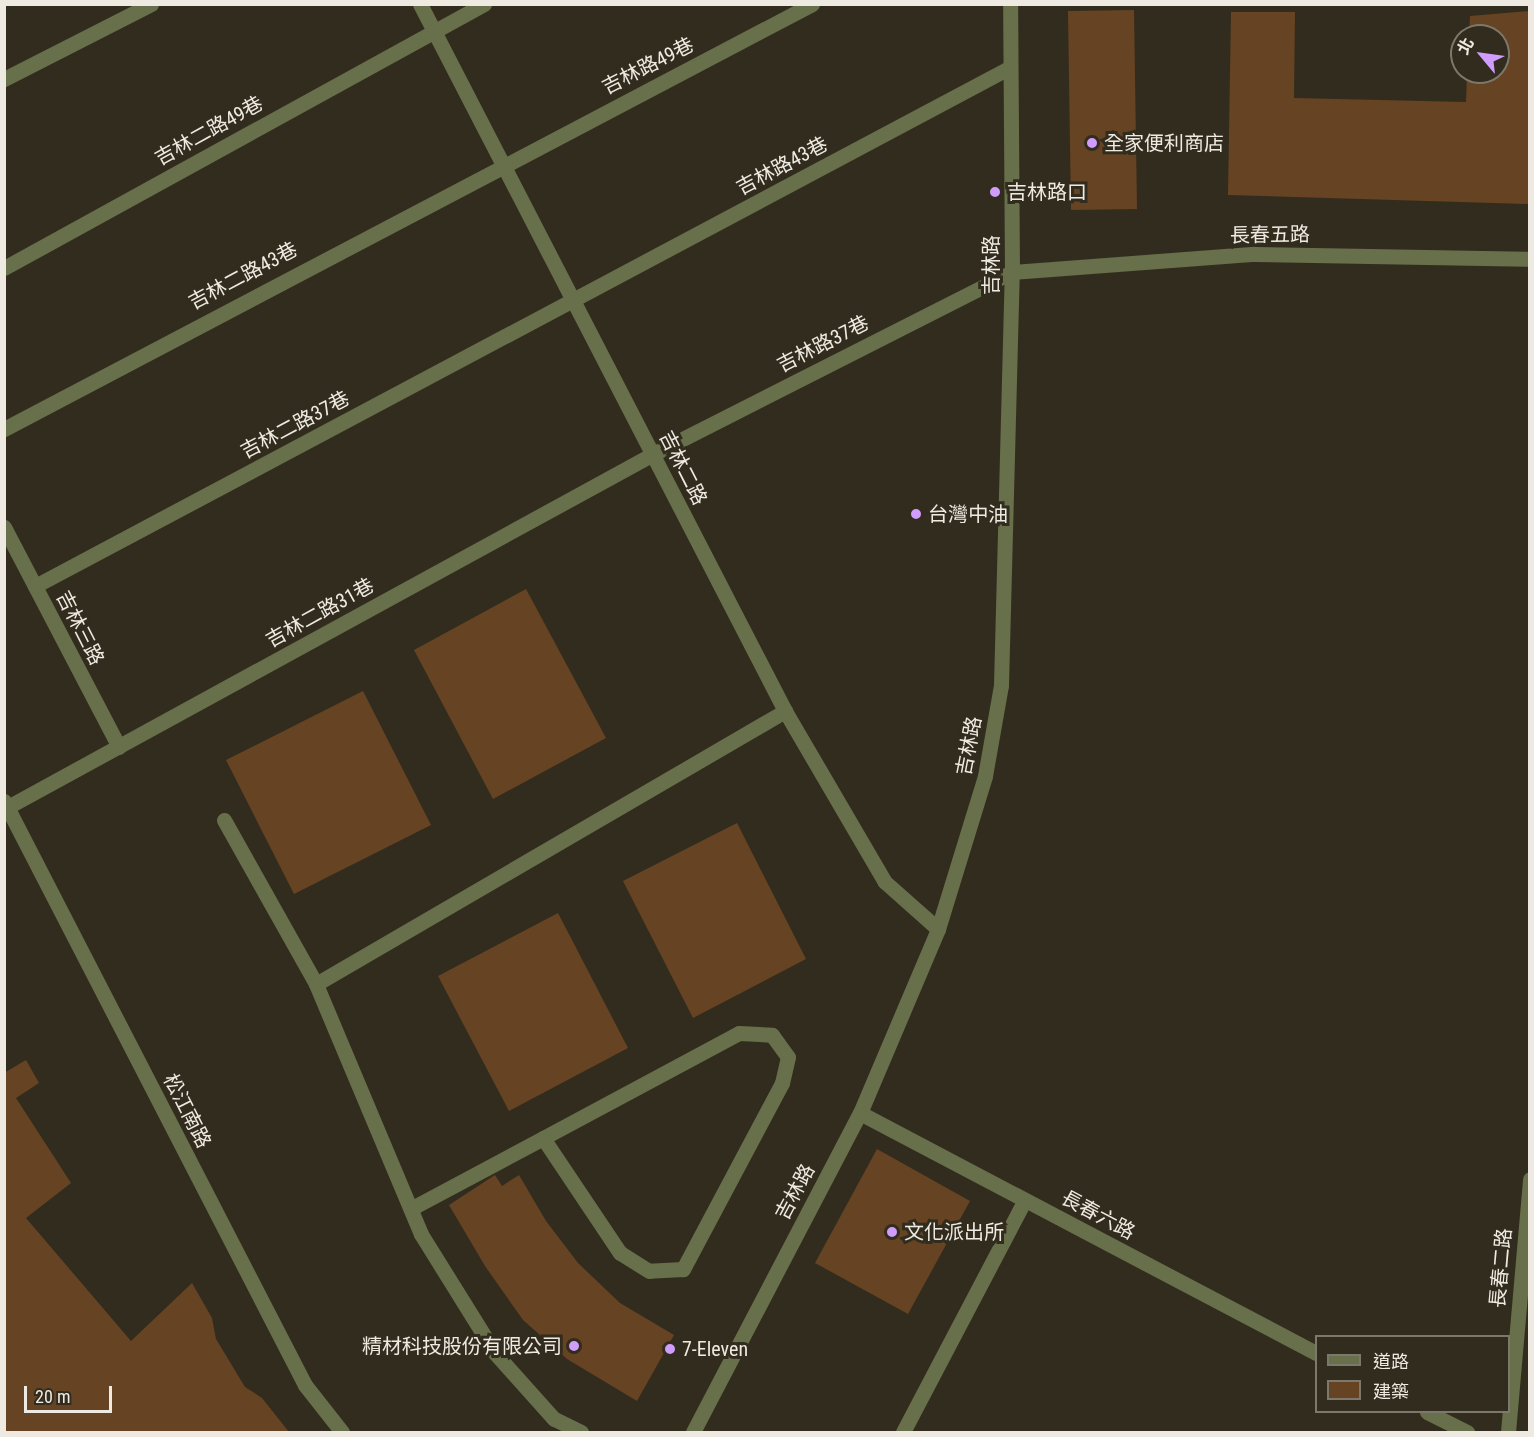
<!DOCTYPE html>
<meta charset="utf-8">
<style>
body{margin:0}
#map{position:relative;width:1534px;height:1437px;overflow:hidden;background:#322c1e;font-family:"Roboto Condensed","Noto Sans TC",sans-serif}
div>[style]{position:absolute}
.building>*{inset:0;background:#664322}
.service>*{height:15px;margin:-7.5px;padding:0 7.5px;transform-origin:7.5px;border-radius:7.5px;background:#67704a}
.minor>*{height:15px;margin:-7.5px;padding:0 7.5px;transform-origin:7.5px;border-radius:7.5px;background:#67704a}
.tertiary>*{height:15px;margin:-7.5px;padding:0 7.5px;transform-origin:7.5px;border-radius:7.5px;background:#67704a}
.dots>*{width:16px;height:16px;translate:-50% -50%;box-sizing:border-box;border:3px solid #322c1e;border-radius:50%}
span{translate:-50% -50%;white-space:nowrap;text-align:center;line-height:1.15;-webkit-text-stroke:6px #322c1e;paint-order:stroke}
.street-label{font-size:20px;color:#eeeae1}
.poi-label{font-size:20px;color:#eeeae1}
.left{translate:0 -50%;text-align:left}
.right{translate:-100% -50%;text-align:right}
.frame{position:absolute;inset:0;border:6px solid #eeeae1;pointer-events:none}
.legend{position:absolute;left:1315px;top:1335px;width:195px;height:78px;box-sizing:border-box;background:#322c1e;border:2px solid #7d786c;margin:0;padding:8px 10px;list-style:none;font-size:18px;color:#eeeae1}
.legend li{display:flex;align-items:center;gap:12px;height:30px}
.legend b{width:30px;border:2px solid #7d786c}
.north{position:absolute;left:1450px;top:24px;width:60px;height:60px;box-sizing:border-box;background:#322c1e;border:2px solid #7d786c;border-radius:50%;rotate:299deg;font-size:16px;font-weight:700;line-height:24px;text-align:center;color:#eeeae1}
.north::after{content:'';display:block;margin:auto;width:21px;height:27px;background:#d09dff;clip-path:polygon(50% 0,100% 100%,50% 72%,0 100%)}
.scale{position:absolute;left:24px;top:1386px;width:88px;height:27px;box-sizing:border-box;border:3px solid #eeeae1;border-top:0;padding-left:8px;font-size:18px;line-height:21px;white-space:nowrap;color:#eeeae1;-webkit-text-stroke:4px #322c1e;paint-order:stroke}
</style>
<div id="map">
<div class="building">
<i style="clip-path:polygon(1134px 10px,1137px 209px,1071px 210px,1068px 11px)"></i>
<i style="clip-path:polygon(1530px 11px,1530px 204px,1228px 195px,1231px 12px,1295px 12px,1294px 98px,1466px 102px,1467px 72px,1498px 72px,1498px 36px,1469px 36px,1470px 16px)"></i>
<i style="clip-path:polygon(526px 589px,606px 738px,493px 799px,414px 650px)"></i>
<i style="clip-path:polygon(363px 691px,431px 825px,294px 894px,226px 760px)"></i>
<i style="clip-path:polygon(737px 823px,806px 959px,693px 1018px,623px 881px)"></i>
<i style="clip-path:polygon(558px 913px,628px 1048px,509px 1111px,438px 976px)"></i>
<i style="clip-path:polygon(26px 1060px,39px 1083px,16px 1098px,71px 1183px,26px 1218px,131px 1341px,192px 1283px,212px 1318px,216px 1339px,245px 1387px,262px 1398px,289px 1432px,4px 1432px,4px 1073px)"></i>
<i style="clip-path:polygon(877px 1149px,970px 1201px,908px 1314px,815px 1263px)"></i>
<i style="clip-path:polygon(495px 1175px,502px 1186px,519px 1175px,546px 1221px,578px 1263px,620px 1303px,674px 1335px,637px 1401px,567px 1359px,523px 1320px,485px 1266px,449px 1205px)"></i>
</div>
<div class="service">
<i style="left:4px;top:79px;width:165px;rotate:-27deg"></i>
<i style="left:4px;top:268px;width:548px;rotate:-28.81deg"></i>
<i style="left:4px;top:429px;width:913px;rotate:-27.74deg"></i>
<i style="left:4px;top:527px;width:248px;rotate:62.4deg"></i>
<i style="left:35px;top:586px;width:1103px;rotate:-28.01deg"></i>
<i style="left:224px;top:820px;width:188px;rotate:60.7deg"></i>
<i style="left:412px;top:1208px;width:149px;rotate:-28.1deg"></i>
<i style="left:543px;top:1138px;width:222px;rotate:-28.2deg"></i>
<i style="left:739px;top:1033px;width:33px;rotate:3deg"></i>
<i style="left:772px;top:1035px;width:27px;rotate:54deg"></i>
<i style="left:788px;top:1057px;width:27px;rotate:103deg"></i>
<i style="left:782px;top:1083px;width:211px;rotate:118deg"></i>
<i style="left:683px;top:1269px;width:34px;rotate:177deg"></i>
<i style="left:649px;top:1271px;width:34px;rotate:-148deg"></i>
<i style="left:620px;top:1253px;width:138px;rotate:-123.8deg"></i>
<i style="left:581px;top:1432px;width:30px;rotate:-154deg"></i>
<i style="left:554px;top:1419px;width:89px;rotate:-131.8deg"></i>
<i style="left:495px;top:1353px;width:140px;rotate:-121.9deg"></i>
<i style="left:421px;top:1234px;width:271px;rotate:-112.8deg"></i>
<i style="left:316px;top:984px;width:543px;rotate:-30.2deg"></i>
<i style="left:903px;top:1432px;width:262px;rotate:-62.3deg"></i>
</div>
<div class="minor">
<i style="left:420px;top:4px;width:796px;rotate:62.69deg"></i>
<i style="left:785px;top:711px;width:198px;rotate:59.7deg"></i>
<i style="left:885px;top:882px;width:71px;rotate:41.6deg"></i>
<i style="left:4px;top:809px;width:740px;rotate:-28.68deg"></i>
<i style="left:653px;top:454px;width:402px;rotate:-26.9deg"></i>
<i style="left:1012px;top:272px;width:243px;rotate:-4.3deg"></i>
<i style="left:1254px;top:254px;width:276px;rotate:1deg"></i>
<i style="left:860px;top:1113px;width:515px;rotate:27.76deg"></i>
<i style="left:1427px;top:1412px;width:45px;rotate:26.6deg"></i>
<i style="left:693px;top:1432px;width:360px;rotate:-62.4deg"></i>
<i style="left:860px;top:1113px;width:200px;rotate:-67deg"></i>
<i style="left:938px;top:929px;width:160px;rotate:-72.9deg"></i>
<i style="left:985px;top:776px;width:92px;rotate:-80deg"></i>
<i style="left:1001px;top:685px;width:413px;rotate:-88.5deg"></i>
<i style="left:1012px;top:272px;width:268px;rotate:-90.4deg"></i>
<i style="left:1508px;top:1432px;width:254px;rotate:-85deg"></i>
</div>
<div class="tertiary">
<i style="left:4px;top:801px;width:657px;rotate:62.73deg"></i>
<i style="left:305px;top:1385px;width:60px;rotate:51.8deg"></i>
</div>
<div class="dots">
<i style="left:1092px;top:143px;background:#d09dff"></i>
<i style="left:995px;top:192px;background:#d09dff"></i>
<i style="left:916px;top:514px;background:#d09dff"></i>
<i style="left:892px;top:1232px;background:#d09dff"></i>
<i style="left:574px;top:1346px;background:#d09dff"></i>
<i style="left:670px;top:1349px;background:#d09dff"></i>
</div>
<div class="street-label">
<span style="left:648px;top:66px;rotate:-27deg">吉林路49巷</span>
<span style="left:209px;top:131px;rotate:-29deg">吉林二路49巷</span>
<span style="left:782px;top:166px;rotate:-28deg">吉林路43巷</span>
<span style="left:1270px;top:235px;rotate:-1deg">長春五路</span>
<span style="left:991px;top:265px;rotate:-90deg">吉林路</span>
<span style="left:243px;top:276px;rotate:-28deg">吉林二路43巷</span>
<span style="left:823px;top:344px;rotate:-27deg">吉林路37巷</span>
<span style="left:295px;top:425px;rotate:-28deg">吉林二路37巷</span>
<span style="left:683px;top:468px;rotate:63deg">吉林二路</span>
<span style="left:320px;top:613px;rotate:-29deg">吉林二路31巷</span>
<span style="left:80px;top:628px;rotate:63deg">吉林三路</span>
<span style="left:969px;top:746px;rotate:-79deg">吉林路</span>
<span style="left:187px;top:1111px;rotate:63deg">松江南路</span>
<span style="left:795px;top:1192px;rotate:-62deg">吉林路</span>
<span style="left:1098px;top:1215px;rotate:28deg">長春六路</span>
<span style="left:1501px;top:1268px;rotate:-85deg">長春二路</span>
</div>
<div class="poi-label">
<span class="left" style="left:1104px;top:143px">全家便利商店</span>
<span class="left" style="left:1007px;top:192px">吉林路口</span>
<span class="left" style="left:928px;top:514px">台灣中油</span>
<span class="left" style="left:904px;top:1232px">文化派出所</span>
<span class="right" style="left:562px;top:1346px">精材科技股份有限公司</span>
<span class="left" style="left:682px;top:1349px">7-Eleven</span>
</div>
<div class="frame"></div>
<ul class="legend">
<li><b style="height:8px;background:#67704a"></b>道路</li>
<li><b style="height:16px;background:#664322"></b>建築</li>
</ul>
<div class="north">北</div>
<div class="scale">20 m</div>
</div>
